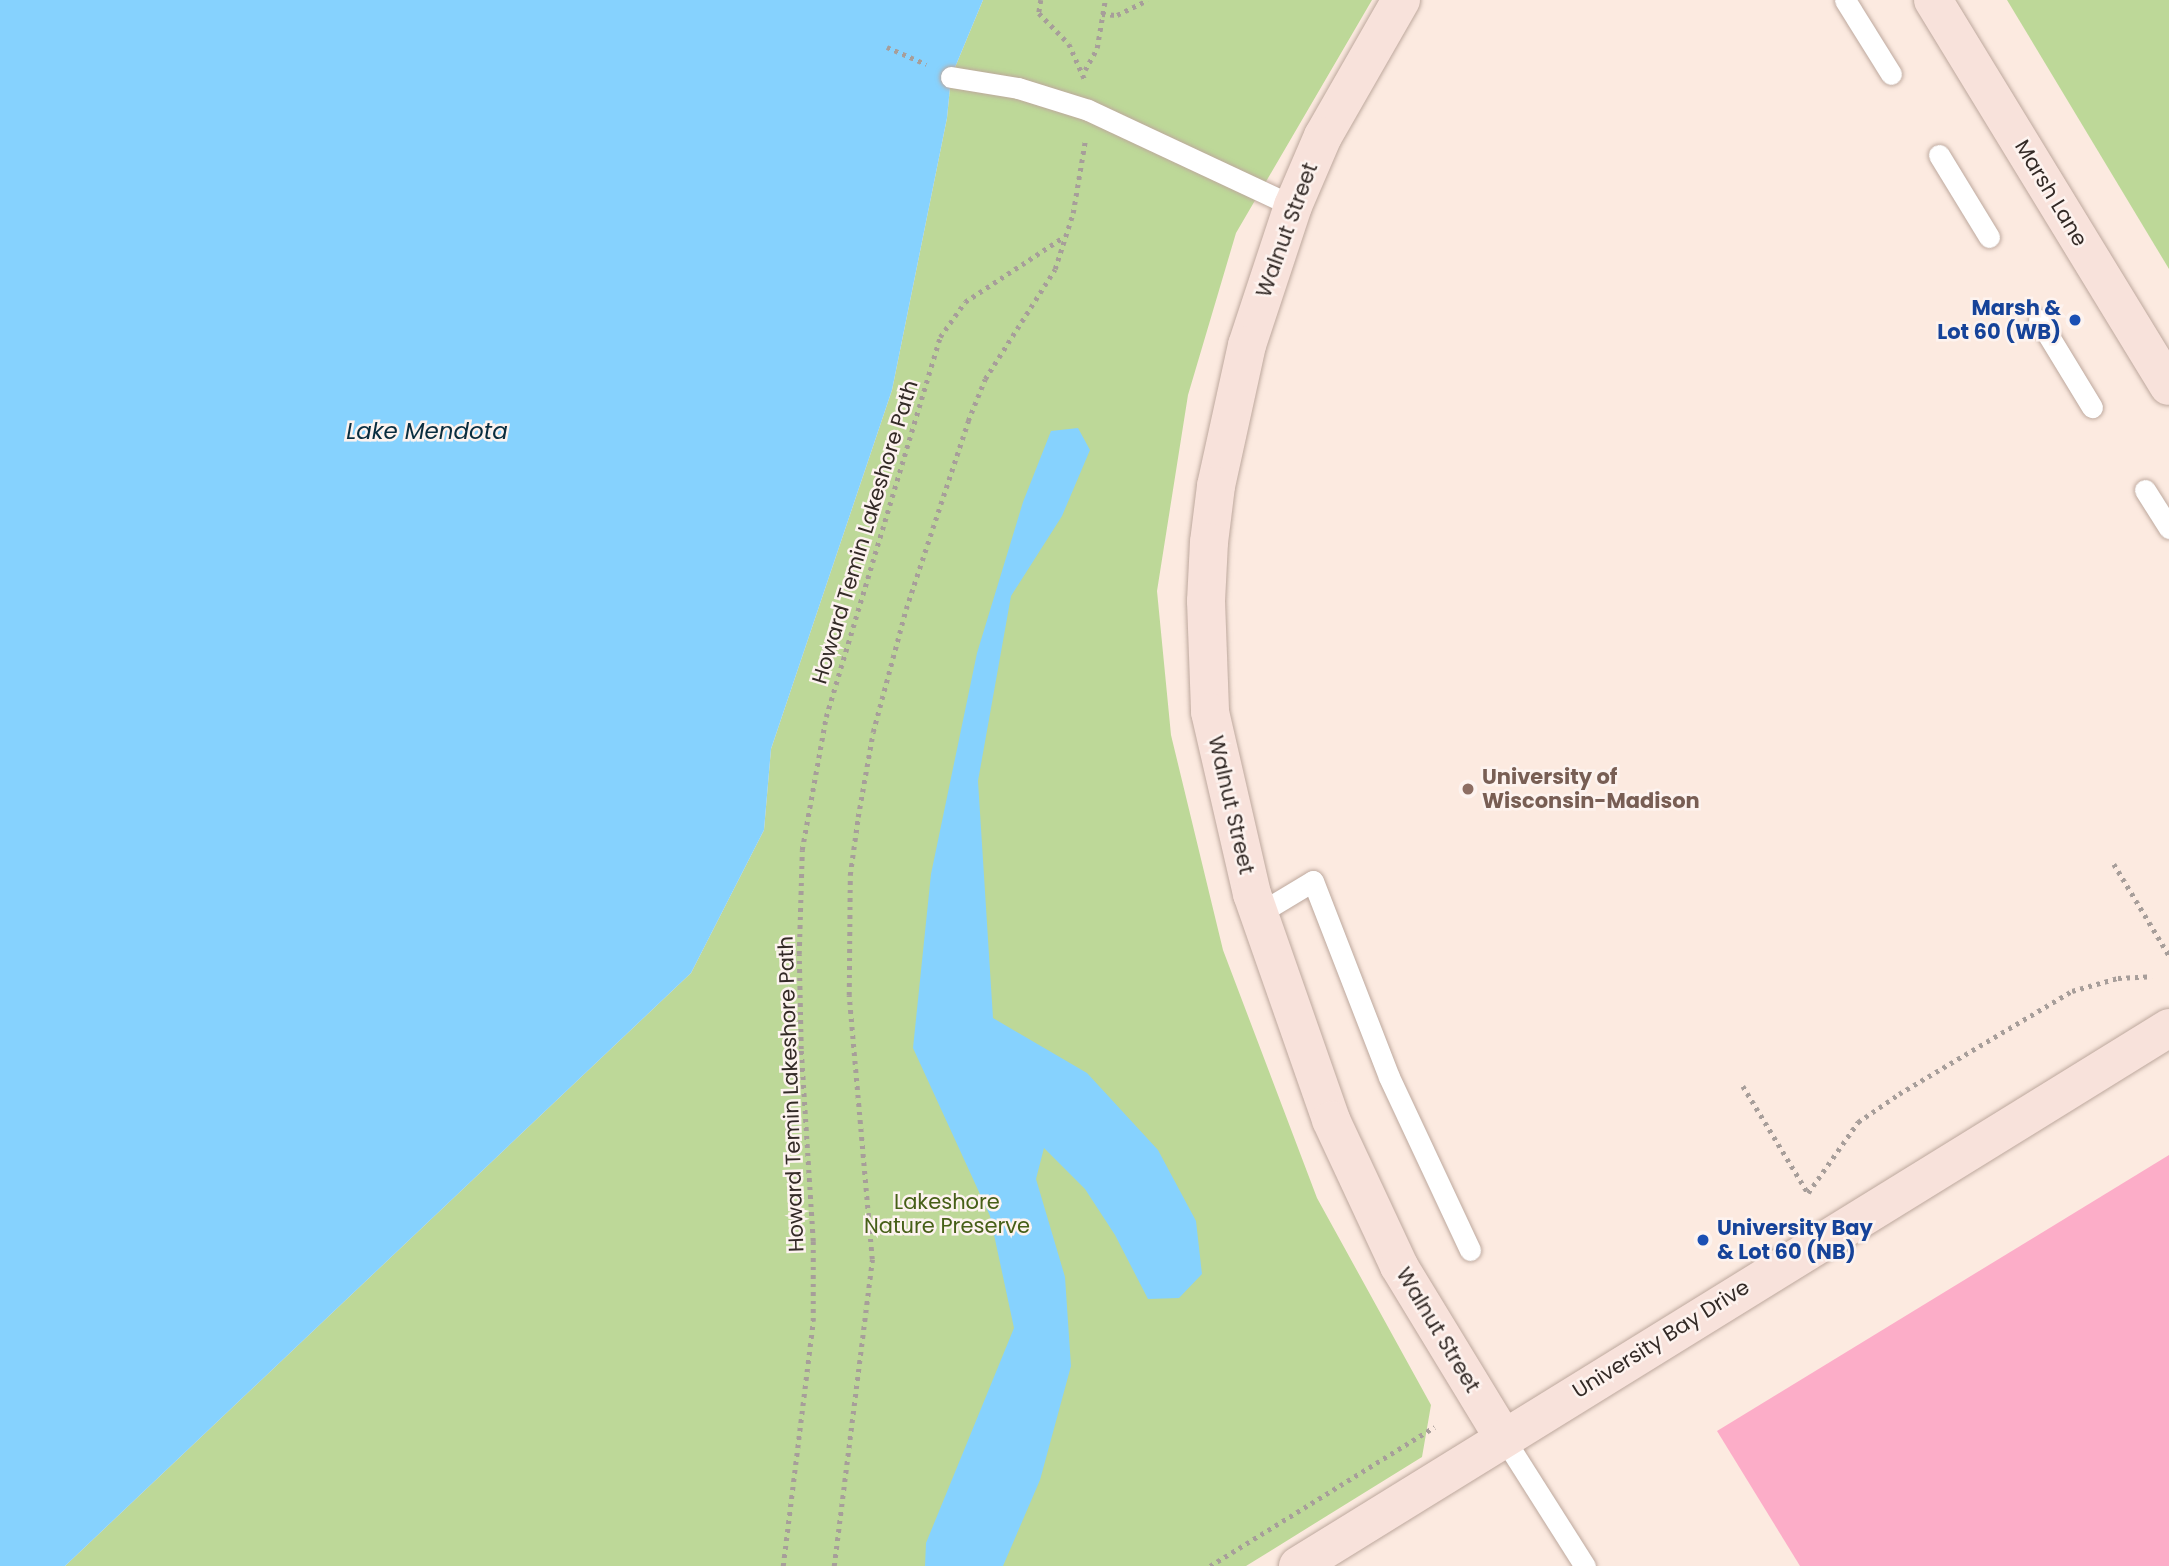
<!DOCTYPE html>
<style>
body{margin:0}
#map{position:relative;width:2169px;height:1566px;overflow:hidden;background:#fdf3ef;font-family:Poppins,sans-serif}
div>[style]{position:absolute}
.built>*{inset:0;background:#fceae0}
.green>*{inset:0;background:#bdd898}
.water>*{inset:0;background:#86d2fe}
.building>*{inset:0;background:#fcadc8}
.path>*{height:4.5px;margin-top:-2.25px;transform-origin:0;background:repeating-linear-gradient(90deg,#a79e9a 0 3.5px,transparent 0 8.5px)}
.roads{filter:drop-shadow(0 0 2px #bda89d) drop-shadow(0 0 2px #bda89d)}
.lane>*{height:21px;margin:-10.5px;padding:0 10.5px;transform-origin:10.5px;border-radius:10.5px;background:#fff}
.secondary>*{height:38px;margin:-19px;padding:0 19px;transform-origin:19px;border-radius:19px;background:#f8e2db}
.dots>*{width:19px;height:19px;translate:-50% -50%;box-sizing:border-box;border:4px solid #fdf3ef;border-radius:50%}
span{translate:-50% -50%;white-space:nowrap;text-align:center;line-height:1.15;-webkit-text-stroke:5px #fdf3ef;paint-order:stroke}
.street-label{font-size:21px;color:#332a26}
.transit-label{font-size:21px;color:#164399;font-weight:700}
.right{translate:-100% -50%;text-align:right}
.left{translate:0 -50%;text-align:left}
.education-label{font-size:21px;color:#785e54;font-weight:700}
.park-label{font-size:21px;color:#465f17}
.water-label{font-size:23px;color:#092d3f;font-style:italic}
</style>
<div id="map">
<div class="built">
<i style="clip-path:polygon(983px 0,2169px 0,2169px 1566px,65px 1566px)"></i>
</div>
<div class="green">
<i style="clip-path:polygon(983px 0,1372px 0,1236px 233px,1188px 395px,1157px 591px,1171px 735px,1223px 950px,1317px 1198px,1431px 1405px,1422px 1457px,1246px 1566px,65px 1566px,691px 973px,764px 830px,771px 749px,892px 390px,947px 118px,951px 77px)"></i>
<i style="clip-path:polygon(2007px 0,2169px 0,2169px 269px)"></i>
</div>
<div class="water">
<i style="clip-path:polygon(0 0,983px 0,951px 77px,947px 118px,892px 390px,771px 749px,764px 830px,691px 973px,65px 1566px,0 1566px)"></i>
<i style="clip-path:polygon(1078px 428px,1090px 450px,1062px 516px,1011px 596px,978px 781px,993px 1018px,1087px 1073px,1158px 1150px,1196px 1221px,1202px 1274px,1179px 1298px,1148px 1299px,1115px 1235px,1085px 1189px,1044px 1148px,1036px 1179px,1065px 1277px,1071px 1366px,1040px 1480px,1003px 1566px,925px 1566px,926px 1543px,1014px 1328px,990px 1216px,913px 1048px,931px 874px,977px 653px,1023px 502px,1051px 431px)"></i>
</div>
<div class="building">
<i style="clip-path:polygon(2169px 1155px,2169px 1566px,1800px 1566px,1717px 1431px)"></i>
</div>
<div class="path">
<i style="left:1041px;top:0;width:13px;rotate:99deg"></i>
<i style="left:1039px;top:13px;width:43px;rotate:45.9deg"></i>
<i style="left:1069px;top:44px;width:39px;rotate:66deg"></i>
<i style="left:1102px;top:14px;width:15px;rotate:4deg"></i>
<i style="left:1117px;top:15px;width:34px;rotate:-26deg"></i>
<i style="left:887px;top:47px;width:43px;rotate:23.6deg"></i>
<i style="left:1085px;top:70px;width:25px;rotate:-61deg"></i>
<i style="left:1097px;top:48px;width:49px;rotate:-80.5deg"></i>
<i style="left:2114px;top:864px;width:106px;rotate:58.9deg"></i>
<i style="left:1743px;top:1086px;width:125px;rotate:58.7deg"></i>
<i style="left:1808px;top:1193px;width:87px;rotate:-54.8deg"></i>
<i style="left:1858px;top:1122px;width:50px;rotate:-34.3deg"></i>
<i style="left:1899px;top:1094px;width:201px;rotate:-30.8deg"></i>
<i style="left:2072px;top:991px;width:48px;rotate:-15.8deg"></i>
<i style="left:2118px;top:978px;width:34px;rotate:-3deg"></i>
<i style="left:783px;top:1566px;width:247px;rotate:-83deg"></i>
<i style="left:813px;top:1321px;width:80px;rotate:-90deg"></i>
<i style="left:813px;top:1241px;width:192px;rotate:-93.6deg"></i>
<i style="left:801px;top:1049px;width:95px;rotate:-91.2deg"></i>
<i style="left:799px;top:954px;width:104px;rotate:-88.3deg"></i>
<i style="left:802px;top:850px;width:135px;rotate:-79.8deg"></i>
<i style="left:826px;top:717px;width:397px;rotate:-73.3deg"></i>
<i style="left:940px;top:337px;width:43px;rotate:-54.5deg"></i>
<i style="left:965px;top:302px;width:116px;rotate:-33.4deg"></i>
<i style="left:834px;top:1566px;width:309px;rotate:-82.9deg"></i>
<i style="left:872px;top:1259px;width:265px;rotate:-95deg"></i>
<i style="left:849px;top:995px;width:120px;rotate:-89.5deg"></i>
<i style="left:850px;top:875px;width:59px;rotate:-82.1deg"></i>
<i style="left:858px;top:817px;width:86px;rotate:-80deg"></i>
<i style="left:873px;top:732px;width:127px;rotate:-75deg"></i>
<i style="left:906px;top:609px;width:198px;rotate:-71.7deg"></i>
<i style="left:968px;top:421px;width:45px;rotate:-68deg"></i>
<i style="left:985px;top:379px;width:130px;rotate:-57.5deg"></i>
<i style="left:1055px;top:269px;width:59px;rotate:-72.2deg"></i>
<i style="left:1073px;top:213px;width:73px;rotate:-80.5deg"></i>
<i style="left:1210px;top:1566px;width:264px;rotate:-31.8deg"></i>
</div>
<div class="roads">
<div class="lane">
<i style="left:1845px;top:0;width:87px;rotate:58.1deg"></i>
<i style="left:951px;top:77px;width:68px;rotate:9.3deg"></i>
<i style="left:1018px;top:88px;width:73px;rotate:17.4deg"></i>
<i style="left:1088px;top:110px;width:226px;rotate:25.1deg"></i>
<i style="left:1939px;top:155px;width:96px;rotate:58.6deg"></i>
<i style="left:2039px;top:320px;width:102px;rotate:58.7deg"></i>
<i style="left:2145px;top:490px;width:45px;rotate:57.7deg"></i>
<i style="left:1258px;top:914px;width:64px;rotate:-31deg"></i>
<i style="left:1313px;top:881px;width:210px;rotate:68.8deg"></i>
<i style="left:1389px;top:1077px;width:191px;rotate:64.9deg"></i>
<i style="left:1503px;top:1437px;width:153px;rotate:57.6deg"></i>
</div>
<div class="secondary">
<i style="left:1401px;top:0;width:157px;rotate:119.8deg"></i>
<i style="left:1323px;top:136px;width:76px;rotate:113.2deg"></i>
<i style="left:1293px;top:206px;width:146px;rotate:108.3deg"></i>
<i style="left:1247px;top:345px;width:144px;rotate:102.4deg"></i>
<i style="left:1216px;top:486px;width:56px;rotate:97.1deg"></i>
<i style="left:1209px;top:542px;width:59px;rotate:92.9deg"></i>
<i style="left:1206px;top:601px;width:111px;rotate:87.9deg"></i>
<i style="left:1210px;top:712px;width:187px;rotate:77deg"></i>
<i style="left:1252px;top:894px;width:239px;rotate:70.7deg"></i>
<i style="left:1331px;top:1120px;width:161px;rotate:65deg"></i>
<i style="left:1399px;top:1266px;width:200px;rotate:58.7deg"></i>
<i style="left:1933px;top:0;width:452px;rotate:58.6deg"></i>
<i style="left:1298px;top:1566px;width:1024px;rotate:-31.7deg"></i>
</div>
</div>
<div class="dots">
<i style="left:2075px;top:320px;background:#1a4fb4"></i>
<i style="left:1468px;top:789px;background:#8d6e63"></i>
<i style="left:1703px;top:1240px;background:#1a4fb4"></i>
</div>
<div class="street-label">
<span style="left:2051px;top:193px;rotate:59deg">Marsh Lane</span>
<span style="left:1287px;top:230px;rotate:-70deg">Walnut Street</span>
<span style="left:865px;top:532px;rotate:-73deg">Howard Temin Lakeshore Path</span>
<span style="left:1231px;top:805px;rotate:77deg">Walnut Street</span>
<span style="left:791px;top:1094px;rotate:-92deg">Howard Temin Lakeshore Path</span>
<span style="left:1438px;top:1330px;rotate:59deg">Walnut Street</span>
<span style="left:1661px;top:1339px;rotate:-32deg">University Bay Drive</span>
</div>
<div class="transit-label">
<span class="right" style="left:2061px;top:320px">Marsh &amp;<br>Lot 60 (WB)</span>
<span class="left" style="left:1717px;top:1240px">University Bay<br>&amp; Lot 60 (NB)</span>
</div>
<div class="education-label">
<span class="left" style="left:1482px;top:789px">University of<br>Wisconsin-Madison</span>
</div>
<div class="park-label">
<span style="left:947px;top:1214px">Lakeshore<br>Nature Preserve</span>
</div>
<div class="water-label">
<span style="left:427px;top:431px">Lake Mendota</span>
</div>
</div>
